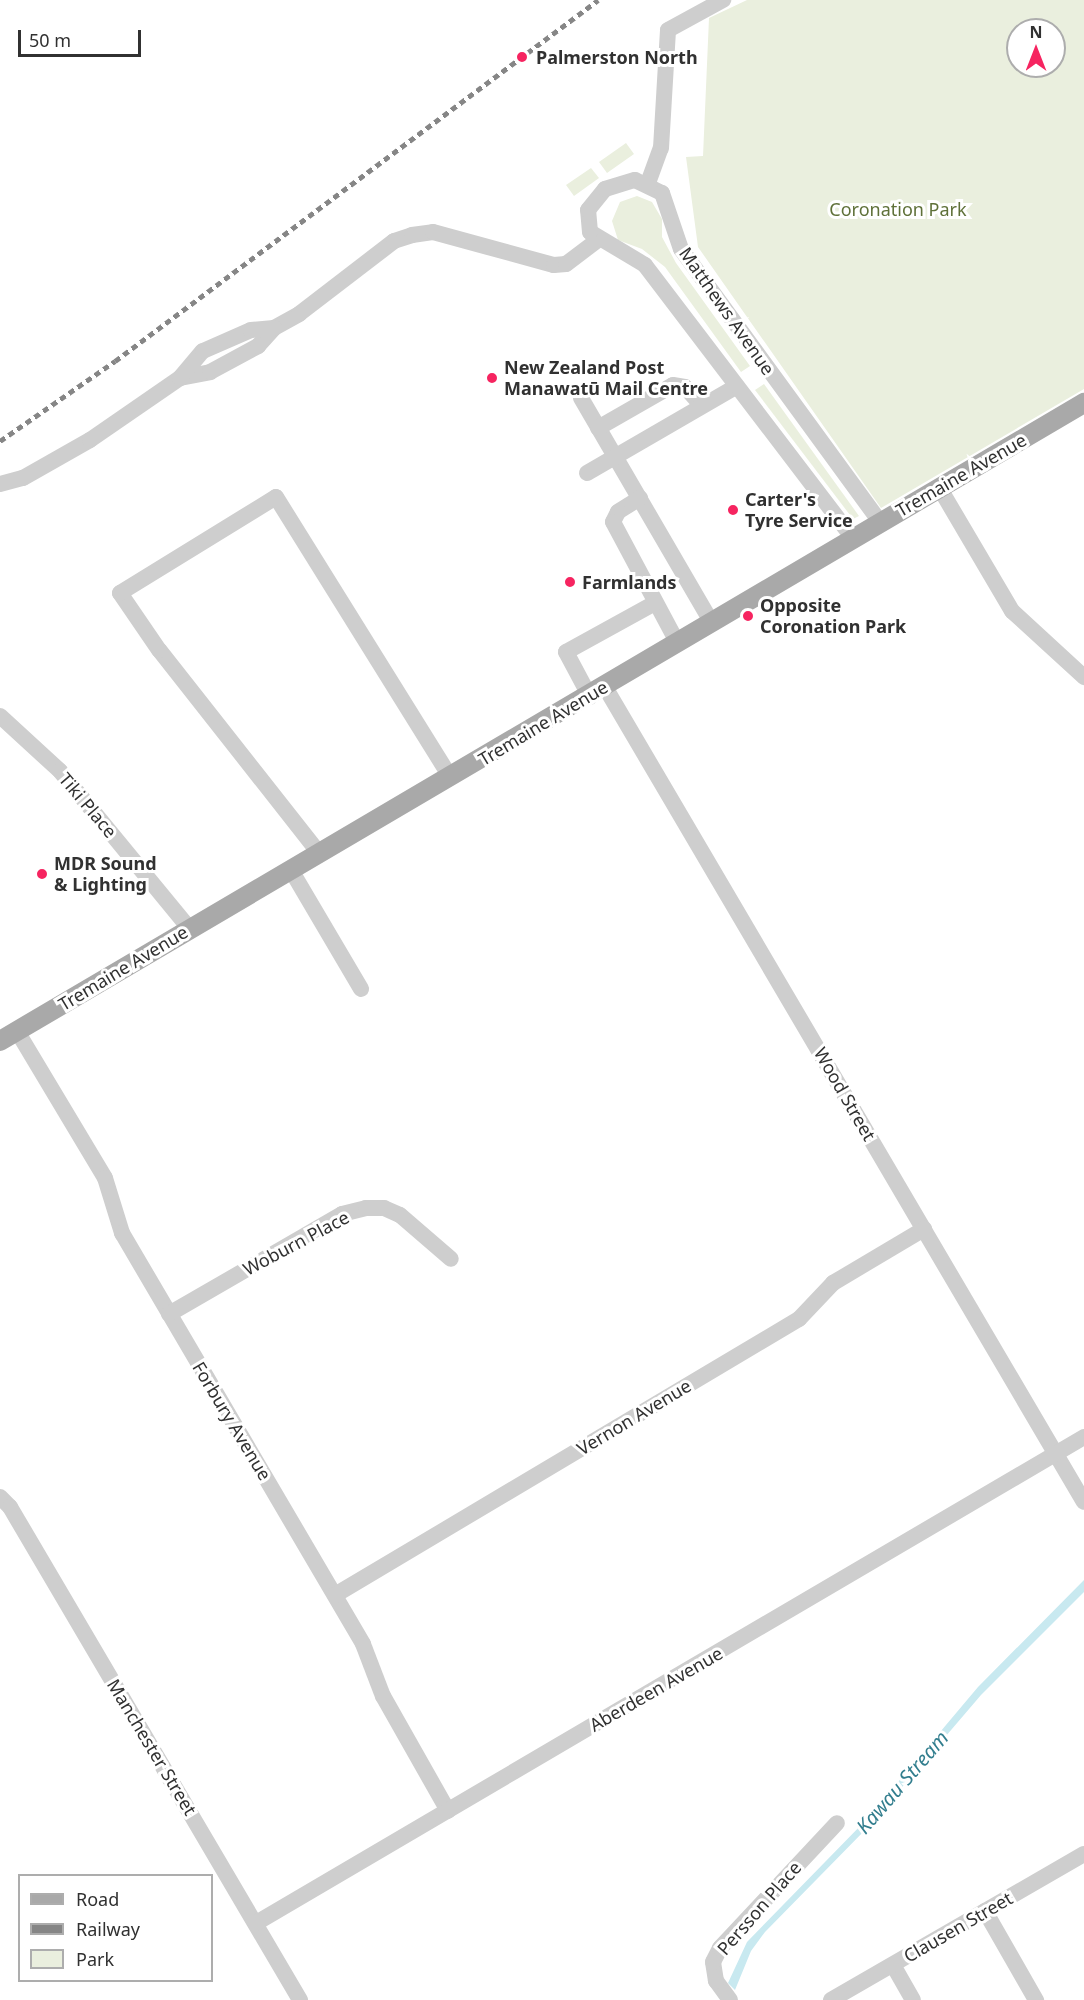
<!DOCTYPE html>
<meta charset="utf-8">
<style>
body{margin:0}
#map{position:relative;width:1084px;height:2000px;overflow:hidden;background:#fff;font-family:"Noto Sans",sans-serif}
div>[style]{position:absolute}
.green>*{inset:0;background:#eaefde}
.water>*{inset:0;background:#c8e9f0}
.minor>*{height:16px;margin:-8px;padding:0 8px;transform-origin:8px;border-radius:8px;background:#cecece}
.major>*{height:20px;margin:-10px;padding:0 10px;transform-origin:10px;border-radius:10px;background:#a9a9a9}
.rail>*{height:4.5px;margin-top:-2.25px;transform-origin:0;background:repeating-linear-gradient(90deg,#868686 0 6px,transparent 0 10.5px)}
.dots>*{width:16px;height:16px;translate:-50% -50%;box-sizing:border-box;border:3px solid #fff;border-radius:50%}
span{translate:-50% -50%;white-space:nowrap;text-align:center;line-height:1.15;-webkit-text-stroke:6px #fff;paint-order:stroke}
.poi-label{font-size:18px;color:#313131;font-weight:700}
.left{translate:0 -50%;text-align:left}
.park-label{font-size:18px;color:#5f7139}
.street-label{font-size:18px;color:#313131}
.water-label{font-size:20px;color:#327e8e;font-style:italic}
.legend{position:absolute;left:18px;top:1874px;width:195px;height:108px;box-sizing:border-box;background:#fff;border:2px solid #adadad;margin:0;padding:8px 10px;list-style:none;font-size:18px;color:#313131}
.legend li{display:flex;align-items:center;gap:12px;height:30px}
.legend b{width:30px;border:2px solid #adadad}
.north{position:absolute;left:1006px;top:18px;width:60px;height:60px;box-sizing:border-box;background:#fff;border:2px solid #adadad;border-radius:50%;rotate:0deg;font-size:16px;font-weight:700;line-height:24px;text-align:center;color:#313131}
.north::after{content:'';display:block;margin:auto;width:21px;height:27px;background:#f62460;clip-path:polygon(50% 0,100% 100%,50% 72%,0 100%)}
.scale{position:absolute;left:18px;top:30px;width:123px;height:27px;box-sizing:border-box;border:3px solid #313131;border-top:0;padding-left:8px;font-size:18px;line-height:21px;white-space:nowrap;color:#313131;-webkit-text-stroke:4px #fff;paint-order:stroke}
</style>
<div id="map">
<div class="green">
<i style="clip-path:polygon(evenodd,747px 0,1084px 0,1084px 389px,881px 508px,698px 247px,686px 157px,703px 156px,709px 18px,747px 0,1018px 30px,1054px 30px,1054px 66px,1018px 66px,1018px 30px)"></i>
<i style="clip-path:polygon(626px 143px,634px 154px,607px 173px,599px 162px)"></i>
<i style="clip-path:polygon(591px 168px,599px 178px,574px 196px,566px 185px)"></i>
<i style="clip-path:polygon(637px 196px,652px 202px,662px 219px,662px 237px,676px 263px,750px 366px,741px 372px,665px 267px,642px 249px,618px 240px,612px 221px,620px 202px)"></i>
<i style="clip-path:polygon(764px 384px,859px 516px,853px 519px,755px 390px)"></i>
</div>
<div class="water">
<i style="clip-path:polygon(1084px 1580px,1084px 1592px,981px 1695px,869px 1826px,765px 1932px,751px 1951px,735px 1990px,728px 1983px,747px 1942px,866px 1820px,978px 1687px)"></i>
</div>
<div class="minor">
<i style="left:648px;top:183px;width:37px;rotate:-70deg"></i>
<i style="left:661px;top:148px;width:118px;rotate:-86.6deg"></i>
<i style="left:668px;top:30px;width:63px;rotate:-28.6deg"></i>
<i style="left:180px;top:378px;width:31px;rotate:-11deg"></i>
<i style="left:210px;top:372px;width:55px;rotate:-28.4deg"></i>
<i style="left:258px;top:346px;width:24px;rotate:-48deg"></i>
<i style="left:274px;top:328px;width:29px;rotate:-29deg"></i>
<i style="left:299px;top:314px;width:120px;rotate:-37.5deg"></i>
<i style="left:394px;top:241px;width:19px;rotate:-18deg"></i>
<i style="left:412px;top:235px;width:21px;rotate:-8deg"></i>
<i style="left:433px;top:232px;width:125px;rotate:15.3deg"></i>
<i style="left:554px;top:265px;width:12px;rotate:-5deg"></i>
<i style="left:566px;top:264px;width:40px;rotate:-37deg"></i>
<i style="left:581px;top:398px;width:258px;rotate:59.8deg"></i>
<i style="left:598px;top:428px;width:86px;rotate:-29.8deg"></i>
<i style="left:673px;top:385px;width:12px;rotate:9deg"></i>
<i style="left:685px;top:387px;width:25px;rotate:48deg"></i>
<i style="left:587px;top:473px;width:173px;rotate:-30.1deg"></i>
<i style="left:0;top:484px;width:24px;rotate:-15deg"></i>
<i style="left:23px;top:478px;width:77px;rotate:-29.6deg"></i>
<i style="left:90px;top:440px;width:109px;rotate:-34.6deg"></i>
<i style="left:180px;top:378px;width:35px;rotate:-50deg"></i>
<i style="left:203px;top:351px;width:52px;rotate:-23.6deg"></i>
<i style="left:251px;top:330px;width:23px;rotate:-5deg"></i>
<i style="left:939px;top:487px;width:144px;rotate:59.5deg"></i>
<i style="left:1012px;top:611px;width:98px;rotate:42.5deg"></i>
<i style="left:640px;top:498px;width:26px;rotate:148deg"></i>
<i style="left:618px;top:512px;width:11px;rotate:117deg"></i>
<i style="left:613px;top:522px;width:136px;rotate:61.9deg"></i>
<i style="left:852px;top:537px;width:342px;rotate:-127.3deg"></i>
<i style="left:645px;top:265px;width:64px;rotate:-149deg"></i>
<i style="left:590px;top:232px;width:22px;rotate:-95deg"></i>
<i style="left:588px;top:210px;width:27px;rotate:-51deg"></i>
<i style="left:605px;top:189px;width:31px;rotate:-17deg"></i>
<i style="left:635px;top:180px;width:30px;rotate:26deg"></i>
<i style="left:662px;top:193px;width:59px;rotate:71.3deg"></i>
<i style="left:681px;top:249px;width:338px;rotate:53.9deg"></i>
<i style="left:605px;top:687px;width:945px;rotate:59.56deg"></i>
<i style="left:590px;top:697px;width:51px;rotate:-118.1deg"></i>
<i style="left:566px;top:652px;width:102px;rotate:-28.8deg"></i>
<i style="left:0;top:716px;width:81px;rotate:42.5deg"></i>
<i style="left:60px;top:771px;width:205px;rotate:50.6deg"></i>
<i style="left:319px;top:853px;width:258px;rotate:-128.2deg"></i>
<i style="left:159px;top:650px;width:69px;rotate:-124.4deg"></i>
<i style="left:120px;top:593px;width:183px;rotate:-31.6deg"></i>
<i style="left:276px;top:497px;width:330px;rotate:58.1deg"></i>
<i style="left:291px;top:870px;width:138px;rotate:59.5deg"></i>
<i style="left:17px;top:1031px;width:171px;rotate:59.1deg"></i>
<i style="left:105px;top:1178px;width:58px;rotate:72.8deg"></i>
<i style="left:122px;top:1233px;width:476px;rotate:59.6deg"></i>
<i style="left:363px;top:1644px;width:56px;rotate:69deg"></i>
<i style="left:383px;top:1696px;width:132px;rotate:60.5deg"></i>
<i style="left:169px;top:1314px;width:200px;rotate:-30deg"></i>
<i style="left:342px;top:1214px;width:25px;rotate:-14deg"></i>
<i style="left:366px;top:1208px;width:18px"></i>
<i style="left:384px;top:1208px;width:17px;rotate:24deg"></i>
<i style="left:400px;top:1215px;width:67px;rotate:40.8deg"></i>
<i style="left:0;top:1497px;width:14px;rotate:45deg"></i>
<i style="left:10px;top:1507px;width:572px;rotate:59.53deg"></i>
<i style="left:335px;top:1595px;width:540px;rotate:-30.75deg"></i>
<i style="left:799px;top:1319px;width:50px;rotate:-46.6deg"></i>
<i style="left:833px;top:1283px;width:106px;rotate:-30.7deg"></i>
<i style="left:985px;top:1911px;width:103px;rotate:60.2deg"></i>
<i style="left:256px;top:1923px;width:960px;rotate:-30.41deg"></i>
<i style="left:893px;top:1965px;width:40px;rotate:60.3deg"></i>
<i style="left:730px;top:2000px;width:24px;rotate:-126deg"></i>
<i style="left:716px;top:1981px;width:19px;rotate:-99deg"></i>
<i style="left:713px;top:1962px;width:16px;rotate:-63deg"></i>
<i style="left:720px;top:1948px;width:171px;rotate:-46.9deg"></i>
<i style="left:831px;top:2000px;width:292px;rotate:-30deg"></i>
</div>
<div class="major">
<i style="left:0;top:1041px;width:1258px;rotate:-30.48deg"></i>
</div>
<div class="rail">
<i style="left:0;top:441px;width:140px;rotate:-34.8deg"></i>
<i style="left:115px;top:361px;width:603px;rotate:-36.77deg"></i>
</div>
<div class="dots">
<i style="left:522px;top:57px;background:#f62460"></i>
<i style="left:492px;top:378px;background:#f62460"></i>
<i style="left:733px;top:510px;background:#f62460"></i>
<i style="left:570px;top:582px;background:#f62460"></i>
<i style="left:748px;top:616px;background:#f62460"></i>
<i style="left:42px;top:874px;background:#f62460"></i>
</div>
<div class="poi-label">
<span class="left" style="left:536px;top:57px">Palmerston North</span>
<span class="left" style="left:504px;top:378px">New Zealand Post<br>Manawatū Mail Centre</span>
<span class="left" style="left:745px;top:510px">Carter's<br>Tyre Service</span>
<span class="left" style="left:582px;top:582px">Farmlands</span>
<span class="left" style="left:760px;top:616px">Opposite<br>Coronation Park</span>
<span class="left" style="left:54px;top:874px">MDR Sound<br>&amp; Lighting</span>
</div>
<div class="park-label">
<span style="left:898px;top:209px">Coronation Park</span>
</div>
<div class="street-label">
<span style="left:727px;top:311px;rotate:55deg">Matthews Avenue</span>
<span style="left:961px;top:475px;rotate:-30deg">Tremaine Avenue</span>
<span style="left:543px;top:723px;rotate:-31deg">Tremaine Avenue</span>
<span style="left:88px;top:805px;rotate:50deg">Tiki Place</span>
<span style="left:123px;top:968px;rotate:-31deg">Tremaine Avenue</span>
<span style="left:845px;top:1094px;rotate:60deg">Wood Street</span>
<span style="left:296px;top:1243px;rotate:-28deg">Woburn Place</span>
<span style="left:634px;top:1417px;rotate:-31deg">Vernon Avenue</span>
<span style="left:232px;top:1421px;rotate:59deg">Forbury Avenue</span>
<span style="left:656px;top:1689px;rotate:-30deg">Aberdeen Avenue</span>
<span style="left:152px;top:1747px;rotate:59deg">Manchester Street</span>
<span style="left:759px;top:1908px;rotate:-49deg">Persson Place</span>
<span style="left:958px;top:1927px;rotate:-30deg">Clausen Street</span>
</div>
<div class="water-label">
<span style="left:902px;top:1782px;rotate:-49deg">Kawau Stream</span>
</div>
<ul class="legend">
<li><b style="height:8px;background:#a9a9a9"></b>Road</li>
<li><b style="height:8px;background:#868686"></b>Railway</li>
<li><b style="height:16px;background:#eaefde"></b>Park</li>
</ul>
<div class="north">N</div>
<div class="scale">50 m</div>
</div>
